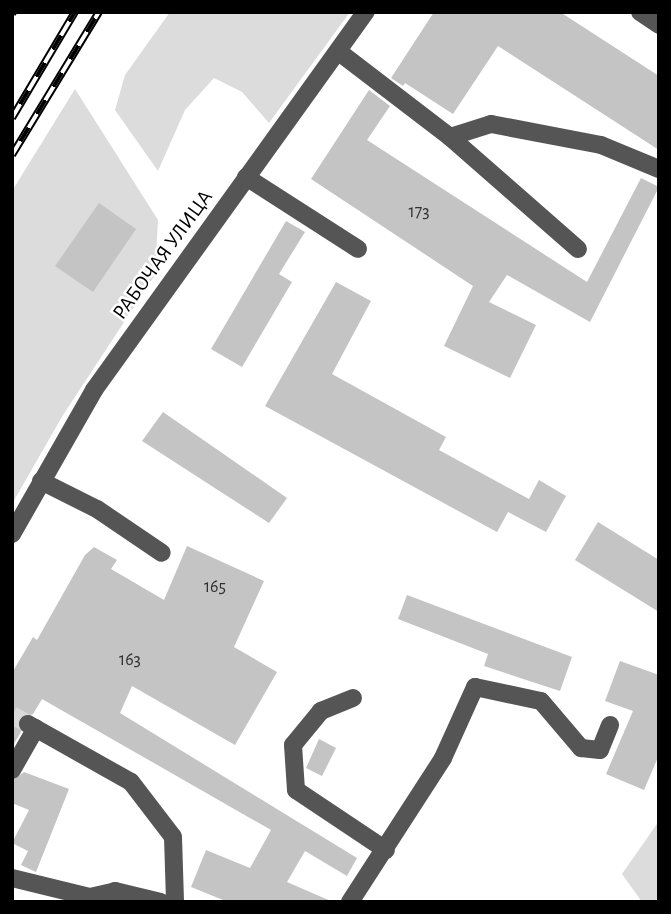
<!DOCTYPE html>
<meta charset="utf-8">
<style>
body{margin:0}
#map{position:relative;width:671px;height:914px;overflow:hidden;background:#fff;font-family:"Alegreya Sans",sans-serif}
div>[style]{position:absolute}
.green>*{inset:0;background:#dcdcdc}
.building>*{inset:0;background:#c4c4c4}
.minor-tunnel>*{height:18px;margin-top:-9px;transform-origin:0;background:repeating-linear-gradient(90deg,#d9d9d9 0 18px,transparent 0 27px)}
.minor>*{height:18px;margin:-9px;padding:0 9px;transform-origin:9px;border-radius:9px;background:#555}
.rail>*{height:8px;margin-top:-4px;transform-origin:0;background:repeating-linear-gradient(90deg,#fff 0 16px,#000 0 32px);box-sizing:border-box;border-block:2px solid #000}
span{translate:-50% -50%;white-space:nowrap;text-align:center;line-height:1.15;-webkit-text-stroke:5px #fff;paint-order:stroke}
.number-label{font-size:18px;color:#313131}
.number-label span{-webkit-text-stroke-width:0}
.street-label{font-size:21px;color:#000}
.frame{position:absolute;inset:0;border:14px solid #000;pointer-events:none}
</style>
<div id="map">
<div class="green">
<i style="clip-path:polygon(170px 12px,350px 12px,269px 123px,242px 92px,214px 78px,185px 110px,158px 171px,115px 110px,125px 75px)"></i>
<i style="clip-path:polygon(75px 89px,158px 220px,155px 275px,63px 415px,12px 504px,12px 191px)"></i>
<i style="clip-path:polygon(659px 821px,659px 902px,642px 902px,622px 874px)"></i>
</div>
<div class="building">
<i style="clip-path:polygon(434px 12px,560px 12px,659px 76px,659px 150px,498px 46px,453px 114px,405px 83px,403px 86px,391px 78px)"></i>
<i style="clip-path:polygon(369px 90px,390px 106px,367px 140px,587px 282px,641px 178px,659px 187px,590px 322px,507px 275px,489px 302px,536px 325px,510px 378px,444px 346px,473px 286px,311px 179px)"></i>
<i style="clip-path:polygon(99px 203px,136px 229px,93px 292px,55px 266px)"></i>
<i style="clip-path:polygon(286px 221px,305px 232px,279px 274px,292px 282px,242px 367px,211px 349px)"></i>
<i style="clip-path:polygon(336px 282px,371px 301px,332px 374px,446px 437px,439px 450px,529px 499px,539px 480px,566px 496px,546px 532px,508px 512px,497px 532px,265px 406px)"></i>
<i style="clip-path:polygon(163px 412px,287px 498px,269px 523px,142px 441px)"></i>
<i style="clip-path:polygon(598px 522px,659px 560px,659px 612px,575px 560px)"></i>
<i style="clip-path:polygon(187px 546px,264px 581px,234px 647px,277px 672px,235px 745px,132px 686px,120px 713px,357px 858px,347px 876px,305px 851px,287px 882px,333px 902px,228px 902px,191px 887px,206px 850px,250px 868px,271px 830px,42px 699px,33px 714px,18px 718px,21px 732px,12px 747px,12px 673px,33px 637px,37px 640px,85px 555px,94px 547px,117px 560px,111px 569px,164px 600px)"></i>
<i style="clip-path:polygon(407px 595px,572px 657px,560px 691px,484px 666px,488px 654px,398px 619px)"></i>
<i style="clip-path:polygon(620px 661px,659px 675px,659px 755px,644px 790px,606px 774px,633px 711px,605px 701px)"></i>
<i style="clip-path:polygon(319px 739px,336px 748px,322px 776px,306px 768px)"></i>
<i style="clip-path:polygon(24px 772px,69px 789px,36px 872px,21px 865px,28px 851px,12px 843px,29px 810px,12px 803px,12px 781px)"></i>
</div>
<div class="minor-tunnel">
<i style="left:12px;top:715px;width:18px;rotate:29deg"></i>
</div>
<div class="minor">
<i style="left:640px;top:12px;width:23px;rotate:34deg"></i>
<i style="left:339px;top:52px;width:140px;rotate:37.4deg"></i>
<i style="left:450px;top:137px;width:170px;rotate:41.2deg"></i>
<i style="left:450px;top:137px;width:43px;rotate:-17.6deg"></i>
<i style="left:491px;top:124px;width:112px;rotate:10.8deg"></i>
<i style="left:601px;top:145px;width:63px;rotate:22.5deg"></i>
<i style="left:246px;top:177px;width:133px;rotate:32.7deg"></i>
<i style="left:41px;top:481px;width:63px;rotate:26.6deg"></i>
<i style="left:97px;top:509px;width:78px;rotate:34.1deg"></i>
<i style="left:12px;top:534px;width:166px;rotate:-60.3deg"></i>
<i style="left:94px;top:390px;width:466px;rotate:-54.3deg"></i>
<i style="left:353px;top:698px;width:35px;rotate:158deg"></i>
<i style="left:321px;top:711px;width:44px;rotate:129.5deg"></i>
<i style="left:293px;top:745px;width:45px;rotate:86.2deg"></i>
<i style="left:296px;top:790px;width:108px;rotate:33.7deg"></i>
<i style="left:28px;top:724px;width:118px;rotate:29.4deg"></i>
<i style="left:131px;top:782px;width:69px;rotate:52.6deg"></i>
<i style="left:173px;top:837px;width:65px;rotate:88.2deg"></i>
<i style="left:12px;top:770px;width:48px;rotate:-60.3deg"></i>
<i style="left:12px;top:878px;width:80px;rotate:13.7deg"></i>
<i style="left:90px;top:897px;width:26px;rotate:-13deg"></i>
<i style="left:115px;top:891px;width:47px;rotate:13.4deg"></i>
<i style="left:350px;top:902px;width:171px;rotate:-57.1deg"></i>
<i style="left:443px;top:758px;width:78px;rotate:-65.7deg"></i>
<i style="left:475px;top:687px;width:67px;rotate:12deg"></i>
<i style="left:541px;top:701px;width:62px;rotate:49.6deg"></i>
<i style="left:581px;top:748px;width:19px;rotate:6deg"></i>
<i style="left:600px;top:750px;width:27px;rotate:-68deg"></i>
</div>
<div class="rail">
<i style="left:12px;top:14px;width:2px;rotate:-63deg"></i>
<i style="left:12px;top:118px;width:123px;rotate:-59.3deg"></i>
<i style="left:12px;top:155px;width:167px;rotate:-58.7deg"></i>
</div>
<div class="number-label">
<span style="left:419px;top:212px">173</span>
<span style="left:215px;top:587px">165</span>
<span style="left:130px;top:660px">163</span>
</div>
<div class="street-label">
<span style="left:163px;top:255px;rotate:-54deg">РАБОЧАЯ УЛИЦА</span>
</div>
<div class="frame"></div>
</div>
